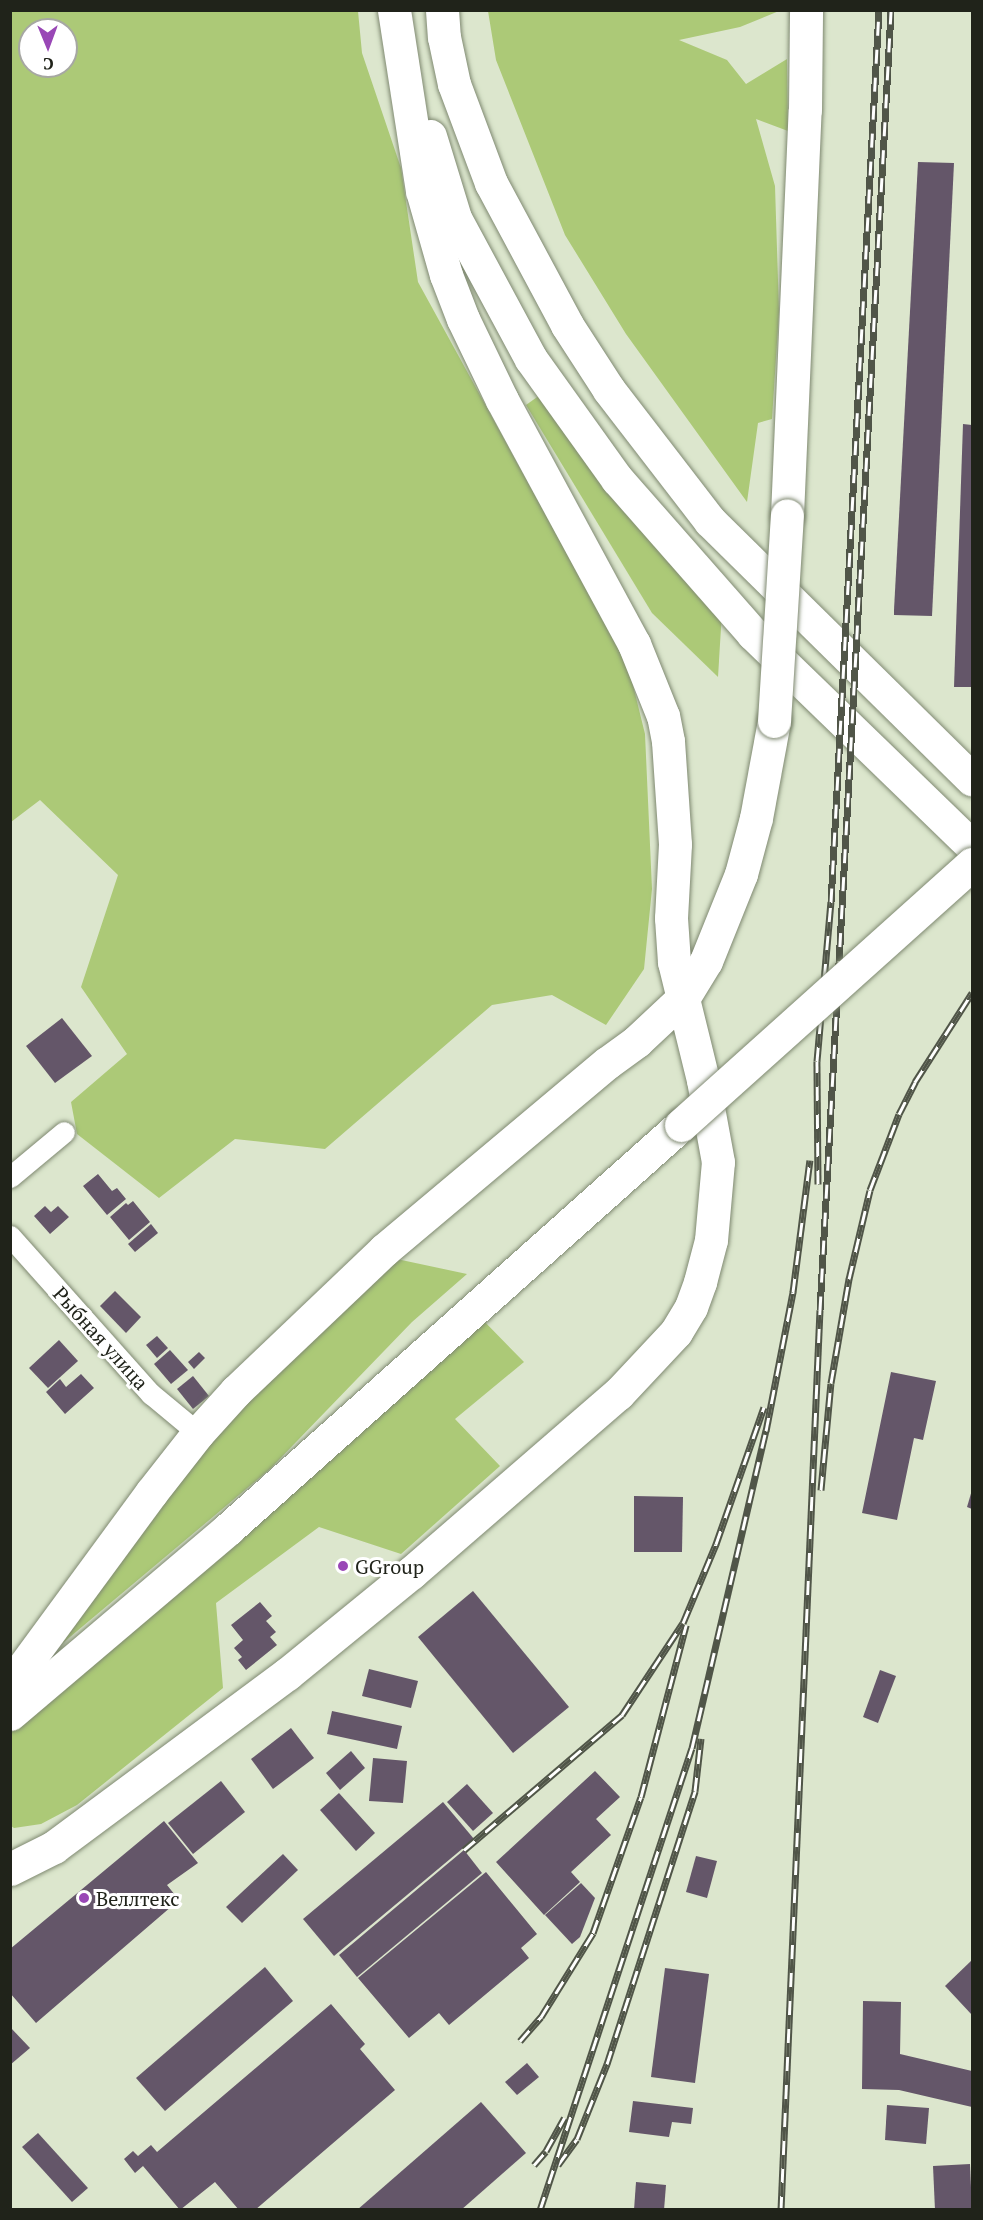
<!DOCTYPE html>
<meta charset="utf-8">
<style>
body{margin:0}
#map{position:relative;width:983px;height:2220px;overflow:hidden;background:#dce6cd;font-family:"PT Serif",serif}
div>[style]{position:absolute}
.green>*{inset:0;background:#acc977}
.building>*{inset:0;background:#645669}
.roads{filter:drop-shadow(0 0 2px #7f8971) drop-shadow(0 0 2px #7f8971)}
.minor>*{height:21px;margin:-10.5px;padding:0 10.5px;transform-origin:10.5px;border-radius:10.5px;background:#fff}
.primary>*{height:33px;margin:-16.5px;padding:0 16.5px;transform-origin:16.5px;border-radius:16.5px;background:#fff}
.rail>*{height:7px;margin-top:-3.5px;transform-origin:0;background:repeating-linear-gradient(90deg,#fff 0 14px,#505548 0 28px);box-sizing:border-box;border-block:2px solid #505548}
.bridges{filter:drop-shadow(0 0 2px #7f8971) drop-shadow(0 0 2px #7f8971)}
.primary-bridge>*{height:33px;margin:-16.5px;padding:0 16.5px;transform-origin:16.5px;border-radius:16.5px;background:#fff}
.dots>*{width:16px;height:16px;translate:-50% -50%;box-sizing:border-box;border:3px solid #fff;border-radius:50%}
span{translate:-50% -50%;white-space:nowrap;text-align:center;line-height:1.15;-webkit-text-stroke:6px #fff;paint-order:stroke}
.street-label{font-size:20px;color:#20231a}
.poi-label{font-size:20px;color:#20231a}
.left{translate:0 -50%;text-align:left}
.frame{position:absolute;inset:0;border:12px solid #20231a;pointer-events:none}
.north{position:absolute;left:18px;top:18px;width:60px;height:60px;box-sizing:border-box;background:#fff;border:2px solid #a6a7a3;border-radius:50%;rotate:179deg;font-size:16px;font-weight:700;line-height:24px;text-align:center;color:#20231a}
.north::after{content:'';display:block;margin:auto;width:21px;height:27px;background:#9947b6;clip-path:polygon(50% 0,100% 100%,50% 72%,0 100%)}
</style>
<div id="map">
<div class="green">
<i style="clip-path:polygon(evenodd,11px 11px,358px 11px,362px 53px,401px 168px,418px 282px,628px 665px,645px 734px,652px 889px,644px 969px,606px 1025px,552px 995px,492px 1005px,325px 1149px,235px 1139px,159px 1198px,77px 1134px,71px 1102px,127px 1054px,81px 987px,118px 875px,40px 800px,11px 822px,11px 11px,30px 30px,66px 30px,66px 66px,30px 66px,30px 30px)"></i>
<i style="clip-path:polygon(488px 11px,779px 11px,740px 27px,679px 40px,727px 60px,746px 84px,787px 59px,788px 131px,756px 119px,775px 186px,779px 312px,772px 419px,758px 423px,747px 502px,626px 334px,565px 235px,496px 60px)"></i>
<i style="clip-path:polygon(547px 390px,722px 611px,718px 677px,652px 613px,526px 405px)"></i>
<i style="clip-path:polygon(392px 1258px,467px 1274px,412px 1322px,270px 1469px,58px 1647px,172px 1482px,299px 1345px)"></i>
<i style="clip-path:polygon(480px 1317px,524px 1362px,455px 1419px,500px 1466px,401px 1554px,319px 1527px,216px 1603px,223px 1688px,77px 1805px,41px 1824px,14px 1828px,11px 1826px,10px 1732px,260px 1500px)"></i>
</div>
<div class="building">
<i style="clip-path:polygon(918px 162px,954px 163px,932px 616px,894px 615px,894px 610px)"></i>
<i style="clip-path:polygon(963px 424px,972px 425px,972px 687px,954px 687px)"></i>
<i style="clip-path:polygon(62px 1018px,92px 1056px,55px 1083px,26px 1046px)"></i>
<i style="clip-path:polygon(98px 1174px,112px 1191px,117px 1188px,126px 1199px,107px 1215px,83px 1186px)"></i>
<i style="clip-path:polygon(133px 1201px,150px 1222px,129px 1240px,110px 1217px,126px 1203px,128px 1205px)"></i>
<i style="clip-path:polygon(45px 1206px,51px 1212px,58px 1206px,69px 1217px,50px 1234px,34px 1216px)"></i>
<i style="clip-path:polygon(151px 1224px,158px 1233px,135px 1252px,128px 1244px)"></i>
<i style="clip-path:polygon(115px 1291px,141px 1317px,126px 1333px,100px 1306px)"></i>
<i style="clip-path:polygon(157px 1336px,168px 1348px,157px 1358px,146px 1345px)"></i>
<i style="clip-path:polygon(59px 1340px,78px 1361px,48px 1388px,29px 1368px)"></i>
<i style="clip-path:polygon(170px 1350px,188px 1370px,171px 1384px,154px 1364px)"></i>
<i style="clip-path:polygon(199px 1352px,205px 1358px,194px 1369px,188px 1362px)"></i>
<i style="clip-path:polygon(891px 1372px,936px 1381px,923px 1440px,914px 1438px,897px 1520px,862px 1513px)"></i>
<i style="clip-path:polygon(81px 1374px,94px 1388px,65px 1414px,46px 1392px,60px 1379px,66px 1387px)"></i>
<i style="clip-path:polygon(193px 1376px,209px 1396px,193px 1409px,177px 1389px)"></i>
<i style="clip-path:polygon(972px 1490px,972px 1509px,967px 1507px)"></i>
<i style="clip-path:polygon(634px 1496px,683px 1497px,682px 1552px,634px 1552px)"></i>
<i style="clip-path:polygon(473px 1591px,569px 1707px,513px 1753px,418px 1637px)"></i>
<i style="clip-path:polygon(260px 1602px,272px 1616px,266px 1621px,276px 1632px,270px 1637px,277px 1645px,246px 1670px,238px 1660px,242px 1657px,234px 1648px,243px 1640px,231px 1625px)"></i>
<i style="clip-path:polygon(369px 1669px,418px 1681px,411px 1708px,362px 1696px)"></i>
<i style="clip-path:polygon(880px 1670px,896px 1676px,878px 1723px,863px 1717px)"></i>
<i style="clip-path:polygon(332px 1711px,402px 1726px,397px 1749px,327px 1734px)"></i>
<i style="clip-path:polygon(291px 1728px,314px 1758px,273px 1789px,251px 1759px)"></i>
<i style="clip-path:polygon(351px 1751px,365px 1768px,340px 1790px,326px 1773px)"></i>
<i style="clip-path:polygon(373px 1758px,407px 1761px,403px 1803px,369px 1801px)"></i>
<i style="clip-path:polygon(595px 1771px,620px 1797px,596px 1819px,611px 1835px,571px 1872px,580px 1882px,544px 1915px,496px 1862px)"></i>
<i style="clip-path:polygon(221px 1781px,245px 1812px,193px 1854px,168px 1823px)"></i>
<i style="clip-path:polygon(467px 1784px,493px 1813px,473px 1831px,447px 1802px)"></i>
<i style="clip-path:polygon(339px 1793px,375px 1833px,356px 1851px,320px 1810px)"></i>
<i style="clip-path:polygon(443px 1802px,474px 1839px,334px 1956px,303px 1919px)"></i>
<i style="clip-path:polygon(164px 1821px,198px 1863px,167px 1885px,179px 1900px,36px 2023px,10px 1993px,10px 1949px)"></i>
<i style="clip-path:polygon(464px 1850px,482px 1873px,357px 1977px,339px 1955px)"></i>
<i style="clip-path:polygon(283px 1854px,298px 1870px,242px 1923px,226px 1907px)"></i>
<i style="clip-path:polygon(696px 1856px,717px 1861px,707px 1898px,686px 1892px)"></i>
<i style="clip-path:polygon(486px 1872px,537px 1934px,521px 1948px,529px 1958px,449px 2025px,439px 2013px,409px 2038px,358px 1978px)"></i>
<i style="clip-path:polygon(581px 1883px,595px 1898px,580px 1937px,572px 1944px,545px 1915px)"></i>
<i style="clip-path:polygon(972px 1960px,972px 2015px,945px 1986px)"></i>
<i style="clip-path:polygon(265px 1967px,293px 2001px,165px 2111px,136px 2078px)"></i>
<i style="clip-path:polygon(665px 1968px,709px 1974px,695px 2083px,651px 2077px)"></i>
<i style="clip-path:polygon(863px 2001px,901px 2002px,900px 2054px,972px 2071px,972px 2107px,899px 2090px,862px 2089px)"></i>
<i style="clip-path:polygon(331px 2004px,365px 2044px,360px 2049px,395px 2090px,255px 2210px,239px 2210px,215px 2182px,180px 2210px,143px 2166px,135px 2173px,124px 2159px,133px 2151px,138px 2156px,151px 2145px,157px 2152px)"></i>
<i style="clip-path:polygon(10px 2027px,30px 2048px,10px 2065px)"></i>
<i style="clip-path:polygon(527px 2063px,539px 2077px,517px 2095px,505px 2082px)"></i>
<i style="clip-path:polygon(633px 2101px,693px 2108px,691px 2124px,672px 2122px,669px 2137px,629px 2132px)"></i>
<i style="clip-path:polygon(481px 2102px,526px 2153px,461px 2210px,357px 2210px)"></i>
<i style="clip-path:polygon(887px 2105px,929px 2108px,926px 2144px,885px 2140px)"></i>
<i style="clip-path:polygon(38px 2133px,88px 2188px,72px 2202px,22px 2147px)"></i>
<i style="clip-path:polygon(970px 2164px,972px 2210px,935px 2210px,933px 2166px)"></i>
<i style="clip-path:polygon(636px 2182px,666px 2185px,664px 2210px,634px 2210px)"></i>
</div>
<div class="roads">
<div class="minor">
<i style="left:10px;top:1177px;width:70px;rotate:-39.8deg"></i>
<i style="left:10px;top:1236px;width:212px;rotate:48.3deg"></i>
<i style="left:151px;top:1394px;width:61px;rotate:39.7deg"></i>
</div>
<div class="primary">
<i style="left:442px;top:10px;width:27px;rotate:86deg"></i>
<i style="left:444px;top:37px;width:48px;rotate:78deg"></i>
<i style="left:454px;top:84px;width:106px;rotate:69.5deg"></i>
<i style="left:491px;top:183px;width:161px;rotate:61.8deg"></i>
<i style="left:567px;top:325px;width:77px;rotate:57.1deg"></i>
<i style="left:609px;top:390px;width:165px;rotate:52.4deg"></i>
<i style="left:710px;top:521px;width:368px;rotate:44.6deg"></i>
<i style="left:430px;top:136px;width:86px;rotate:73deg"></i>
<i style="left:455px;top:218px;width:160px;rotate:61.7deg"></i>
<i style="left:531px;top:359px;width:148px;rotate:54.4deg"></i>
<i style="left:617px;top:479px;width:206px;rotate:48.7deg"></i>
<i style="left:753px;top:634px;width:305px;rotate:44.1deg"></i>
<i style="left:787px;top:515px;width:405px;rotate:-87.5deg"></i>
<i style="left:805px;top:110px;width:100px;rotate:-89.4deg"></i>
<i style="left:10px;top:1685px;width:238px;rotate:-53.7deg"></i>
<i style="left:151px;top:1493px;width:76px;rotate:-51.9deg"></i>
<i style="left:198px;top:1433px;width:57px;rotate:-47.9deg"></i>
<i style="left:236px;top:1391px;width:204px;rotate:-43.6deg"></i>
<i style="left:384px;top:1250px;width:291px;rotate:-40deg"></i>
<i style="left:607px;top:1063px;width:37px;rotate:-36deg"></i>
<i style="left:637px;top:1041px;width:64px;rotate:-43.1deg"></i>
<i style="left:684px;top:997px;width:42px;rotate:-58.6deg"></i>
<i style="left:706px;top:961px;width:94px;rotate:-68.1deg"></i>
<i style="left:741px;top:874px;width:58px;rotate:-75deg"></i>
<i style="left:756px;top:818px;width:99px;rotate:-79.5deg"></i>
<i style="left:10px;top:1714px;width:286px;rotate:-40.3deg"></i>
<i style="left:228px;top:1529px;width:607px;rotate:-41.73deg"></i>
<i style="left:10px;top:1869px;width:49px;rotate:-26.6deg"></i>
<i style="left:54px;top:1847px;width:290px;rotate:-36.6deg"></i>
<i style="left:287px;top:1674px;width:160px;rotate:-39.2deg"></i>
<i style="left:411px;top:1573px;width:274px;rotate:-40.9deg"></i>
<i style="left:618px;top:1394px;width:85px;rotate:-46.9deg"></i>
<i style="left:676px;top:1332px;width:29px;rotate:-59deg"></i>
<i style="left:691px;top:1307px;width:27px;rotate:-70deg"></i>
<i style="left:700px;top:1282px;width:43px;rotate:-75.3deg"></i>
<i style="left:711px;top:1240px;width:78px;rotate:-84.9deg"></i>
<i style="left:718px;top:1162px;width:83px;rotate:-100.4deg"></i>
<i style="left:703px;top:1080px;width:122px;rotate:-103.8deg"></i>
<i style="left:674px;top:962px;width:44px;rotate:-93.9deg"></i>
<i style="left:671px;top:918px;width:74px;rotate:-86.9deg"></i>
<i style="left:675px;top:844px;width:103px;rotate:-93.9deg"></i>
<i style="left:668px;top:741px;width:25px;rotate:-101deg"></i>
<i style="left:663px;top:716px;width:78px;rotate:-111.9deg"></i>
<i style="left:634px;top:644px;width:277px;rotate:-118.4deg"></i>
<i style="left:502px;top:400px;width:90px;rotate:-115.7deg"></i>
<i style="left:463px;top:319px;width:47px;rotate:-111.1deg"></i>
<i style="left:446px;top:275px;width:87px;rotate:-105.9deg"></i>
<i style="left:422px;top:191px;width:183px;rotate:-98.8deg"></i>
</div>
</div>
<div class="rail">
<i style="left:818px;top:1184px;width:123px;rotate:-90.5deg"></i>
<i style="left:817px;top:1061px;width:160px;rotate:-85deg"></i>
<i style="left:831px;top:902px;width:893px;rotate:-86.92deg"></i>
<i style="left:821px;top:1490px;width:107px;rotate:-84.7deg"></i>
<i style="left:831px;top:1383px;width:106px;rotate:-80.2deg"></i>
<i style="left:849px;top:1279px;width:91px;rotate:-76.7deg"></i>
<i style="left:870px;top:1190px;width:81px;rotate:-69.1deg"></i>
<i style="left:899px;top:1114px;width:36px;rotate:-63deg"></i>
<i style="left:915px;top:1082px;width:106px;rotate:-57.4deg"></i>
<i style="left:464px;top:1850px;width:208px;rotate:-40.5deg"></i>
<i style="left:622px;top:1715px;width:110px;rotate:-56.5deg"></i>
<i style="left:683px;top:1623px;width:86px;rotate:-67.3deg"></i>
<i style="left:716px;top:1544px;width:145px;rotate:-70.7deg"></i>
<i style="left:520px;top:2041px;width:32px;rotate:-49deg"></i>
<i style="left:541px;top:2017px;width:99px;rotate:-58.2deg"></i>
<i style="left:593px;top:1933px;width:144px;rotate:-70.6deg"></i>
<i style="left:641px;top:1797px;width:178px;rotate:-75.3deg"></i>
<i style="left:534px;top:2165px;width:18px;rotate:-49deg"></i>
<i style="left:546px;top:2151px;width:38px;rotate:-61deg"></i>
<i style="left:558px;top:2165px;width:32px;rotate:-54deg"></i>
<i style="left:577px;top:2139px;width:81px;rotate:-68.2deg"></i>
<i style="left:607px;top:2064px;width:287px;rotate:-72.1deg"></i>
<i style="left:695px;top:1791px;width:53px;rotate:-83.5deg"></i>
<i style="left:540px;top:2210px;width:486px;rotate:-71.8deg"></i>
<i style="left:692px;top:1748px;width:326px;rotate:-76.9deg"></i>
<i style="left:766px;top:1431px;width:142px;rotate:-79deg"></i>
<i style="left:793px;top:1292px;width:133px;rotate:-82.7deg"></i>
<i style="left:781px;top:2210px;width:901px;rotate:-87.52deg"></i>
<i style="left:820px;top:1310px;width:1302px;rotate:-86.87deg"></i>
</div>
<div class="bridges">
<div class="primary-bridge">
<i style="left:774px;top:721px;width:206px;rotate:-86.4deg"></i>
<i style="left:681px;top:1125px;width:391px;rotate:-41.9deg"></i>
</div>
</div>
<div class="dots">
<i style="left:343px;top:1566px;background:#9947b6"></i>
<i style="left:84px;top:1898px;background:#9947b6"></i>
</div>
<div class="street-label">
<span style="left:101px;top:1338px;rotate:48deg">Рыбная улица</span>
</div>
<div class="poi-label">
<span class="left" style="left:355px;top:1566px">GGroup</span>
<span class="left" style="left:96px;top:1898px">Веллтекс</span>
</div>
<div class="frame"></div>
<div class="north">С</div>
</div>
